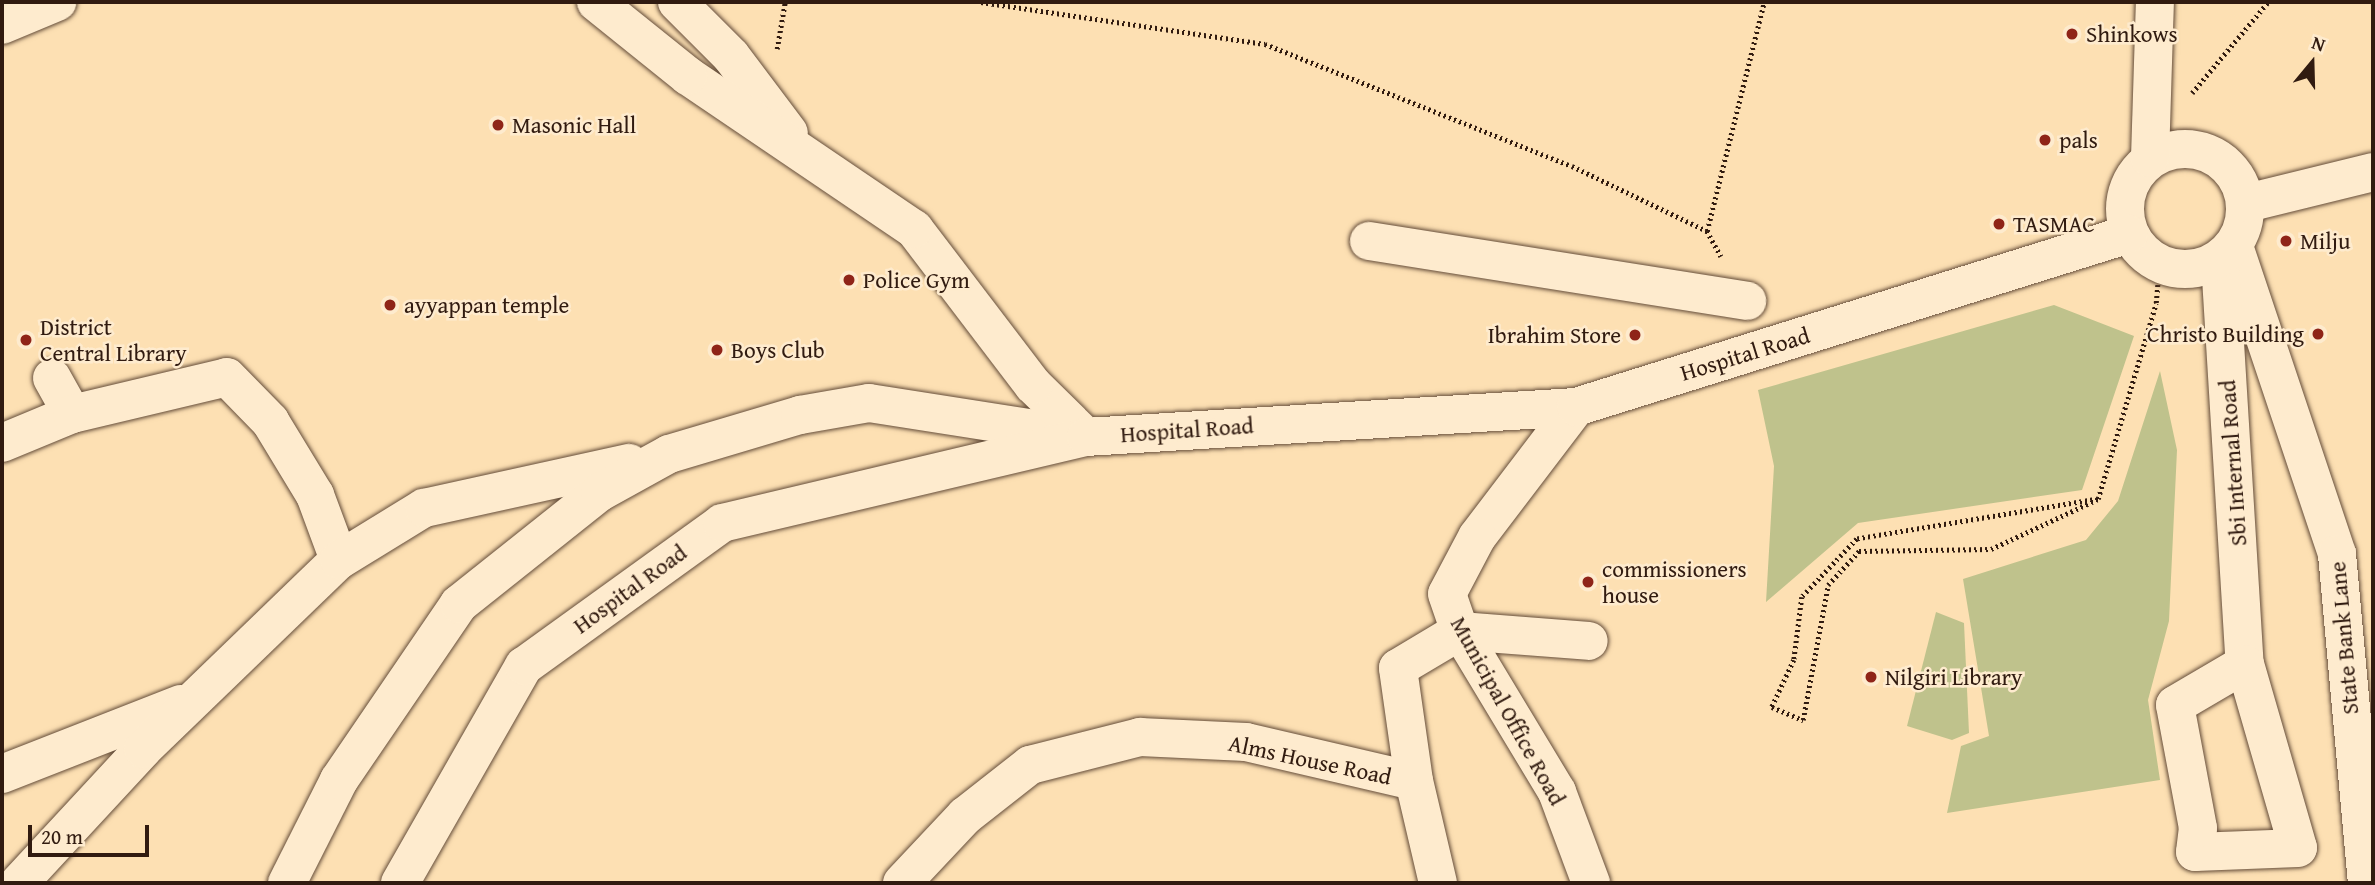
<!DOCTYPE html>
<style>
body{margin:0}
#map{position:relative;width:2375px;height:885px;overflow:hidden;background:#fde0b3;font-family:"Gentium Book Plus",serif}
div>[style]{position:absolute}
.green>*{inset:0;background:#bfc28c}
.path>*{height:4.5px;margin-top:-2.25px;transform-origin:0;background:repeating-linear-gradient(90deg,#311b10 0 2px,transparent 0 5.5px)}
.roads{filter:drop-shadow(0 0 2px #644c39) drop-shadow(0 0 2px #644c39)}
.street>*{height:38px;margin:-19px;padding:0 19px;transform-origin:19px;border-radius:19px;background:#feebce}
.secondary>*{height:38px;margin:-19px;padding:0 19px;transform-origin:19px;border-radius:19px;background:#feebce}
.secondary>.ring{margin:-19px;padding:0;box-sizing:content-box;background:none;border:38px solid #feebce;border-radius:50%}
.dots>*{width:19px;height:19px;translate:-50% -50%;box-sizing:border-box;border:4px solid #feebce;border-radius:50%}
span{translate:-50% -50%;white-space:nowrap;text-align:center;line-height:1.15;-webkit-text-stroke:5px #feebce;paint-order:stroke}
.poi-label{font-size:23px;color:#311b10}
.left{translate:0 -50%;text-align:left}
.right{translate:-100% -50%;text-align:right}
.street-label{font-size:23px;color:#311b10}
.frame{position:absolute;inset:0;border:4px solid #311b10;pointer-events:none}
.north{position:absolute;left:2277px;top:28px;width:70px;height:70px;-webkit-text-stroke:5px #feebce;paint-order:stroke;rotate:19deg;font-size:19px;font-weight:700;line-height:28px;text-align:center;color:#311b10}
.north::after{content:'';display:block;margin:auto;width:24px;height:32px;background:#311b10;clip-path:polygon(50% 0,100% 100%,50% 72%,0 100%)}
.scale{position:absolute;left:28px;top:825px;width:121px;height:32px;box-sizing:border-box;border:4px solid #311b10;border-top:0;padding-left:9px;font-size:21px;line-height:24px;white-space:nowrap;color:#311b10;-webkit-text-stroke:5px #feebce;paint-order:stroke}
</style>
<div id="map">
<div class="green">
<i style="clip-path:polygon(2054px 305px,2134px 336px,2082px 490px,1858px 523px,1766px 602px,1774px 466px,1758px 390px)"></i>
<i style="clip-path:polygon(2160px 371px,2177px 450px,2169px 621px,2148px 700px,2160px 780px,1947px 813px,1961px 746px,1989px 736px,1963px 579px,2086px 540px,2118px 501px)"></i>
<i style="clip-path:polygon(1936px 612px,1964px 623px,1969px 733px,1952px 740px,1907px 726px)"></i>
</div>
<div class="path">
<i style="left:981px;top:2px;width:287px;rotate:8.4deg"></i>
<i style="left:1265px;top:44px;width:330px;rotate:21.7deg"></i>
<i style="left:1572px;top:166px;width:150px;rotate:25.7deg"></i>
<i style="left:1707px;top:231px;width:29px;rotate:61deg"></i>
<i style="left:777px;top:49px;width:48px;rotate:-80.3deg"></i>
<i style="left:2192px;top:93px;width:119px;rotate:-50.1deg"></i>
<i style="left:1707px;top:231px;width:236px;rotate:-76deg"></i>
<i style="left:2098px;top:499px;width:244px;rotate:170.6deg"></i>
<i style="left:1857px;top:539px;width:80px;rotate:133.5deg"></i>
<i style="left:1802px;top:597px;width:64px;rotate:97.2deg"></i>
<i style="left:1794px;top:660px;width:52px;rotate:115.1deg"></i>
<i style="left:1772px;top:707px;width:34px;rotate:23deg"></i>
<i style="left:1803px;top:720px;width:137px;rotate:-79.5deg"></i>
<i style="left:1828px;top:585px;width:46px;rotate:-47.6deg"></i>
<i style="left:1859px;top:551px;width:132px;rotate:-0.9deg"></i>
<i style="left:1991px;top:549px;width:118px;rotate:-25deg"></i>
<i style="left:2098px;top:499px;width:204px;rotate:-73.5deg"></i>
<i style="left:2156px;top:303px;width:37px;rotate:-85deg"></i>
</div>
<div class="roads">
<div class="street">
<i style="left:677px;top:2px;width:76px;rotate:45deg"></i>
<i style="left:731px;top:56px;width:96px;rotate:53deg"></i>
<i style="left:2px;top:25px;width:60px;rotate:-22.7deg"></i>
<i style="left:1369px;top:241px;width:383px;rotate:9deg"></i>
<i style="left:2234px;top:246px;width:325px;rotate:71.5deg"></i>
<i style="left:2337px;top:554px;width:330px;rotate:84.8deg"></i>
<i style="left:2220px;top:261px;width:404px;rotate:86.5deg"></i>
<i style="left:2245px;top:664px;width:191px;rotate:73.9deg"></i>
<i style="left:2298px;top:848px;width:103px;rotate:177.8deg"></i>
<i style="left:2195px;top:852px;width:24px;rotate:-83deg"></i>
<i style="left:2198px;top:828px;width:125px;rotate:-100.6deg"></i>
<i style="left:2175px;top:705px;width:81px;rotate:-30.4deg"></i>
<i style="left:52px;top:378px;width:41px;rotate:60.9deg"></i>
<i style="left:1576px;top:407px;width:163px;rotate:127.3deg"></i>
<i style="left:1477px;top:537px;width:64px;rotate:117.8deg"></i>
<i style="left:1447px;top:594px;width:39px;rotate:71deg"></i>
<i style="left:1460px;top:631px;width:188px;rotate:58.9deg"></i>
<i style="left:1557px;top:792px;width:97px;rotate:69.5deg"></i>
<i style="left:2px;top:443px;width:76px;rotate:-22.5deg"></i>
<i style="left:72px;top:414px;width:159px;rotate:-13.4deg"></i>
<i style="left:227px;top:377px;width:62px;rotate:45.7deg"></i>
<i style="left:270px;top:421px;width:87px;rotate:58.7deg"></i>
<i style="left:315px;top:495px;width:69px;rotate:69.7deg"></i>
<i style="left:1460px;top:631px;width:129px;rotate:4.4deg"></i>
<i style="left:2px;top:774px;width:192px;rotate:-21.4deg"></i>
<i style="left:19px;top:883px;width:183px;rotate:-47.2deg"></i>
<i style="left:143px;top:749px;width:272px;rotate:-44deg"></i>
<i style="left:339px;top:560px;width:100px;rotate:-31.5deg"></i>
<i style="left:424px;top:508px;width:210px;rotate:-12.4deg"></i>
<i style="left:287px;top:883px;width:115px;rotate:-63.2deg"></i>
<i style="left:339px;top:780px;width:213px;rotate:-55.7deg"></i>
<i style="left:459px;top:604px;width:180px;rotate:-38.5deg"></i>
<i style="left:600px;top:492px;width:79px;rotate:-28.8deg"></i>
<i style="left:669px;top:454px;width:137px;rotate:-16.6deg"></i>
<i style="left:800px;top:415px;width:70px;rotate:-9.9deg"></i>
<i style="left:869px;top:403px;width:220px;rotate:8.9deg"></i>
<i style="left:1086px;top:437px;width:74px;rotate:-135.5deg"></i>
<i style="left:1033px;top:385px;width:196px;rotate:-127.3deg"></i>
<i style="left:914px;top:229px;width:273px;rotate:-145.9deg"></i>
<i style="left:688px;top:76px;width:118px;rotate:-141.2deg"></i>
</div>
<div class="secondary">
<i class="ring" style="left:2125px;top:149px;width:82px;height:82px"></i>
<i style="left:2150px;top:158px;width:156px;rotate:-88.2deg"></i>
<i style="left:2247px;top:203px;width:130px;rotate:-13.8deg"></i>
<i style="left:400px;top:883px;width:250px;rotate:-60.3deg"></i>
<i style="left:524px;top:666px;width:244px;rotate:-35.8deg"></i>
<i style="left:722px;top:523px;width:374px;rotate:-13.3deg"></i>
<i style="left:1086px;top:437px;width:491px;rotate:-3.5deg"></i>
<i style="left:1576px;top:407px;width:579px;rotate:-17.37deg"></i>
<i style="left:902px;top:883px;width:92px;rotate:-46.8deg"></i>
<i style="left:965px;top:816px;width:83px;rotate:-38.1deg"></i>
<i style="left:1030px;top:765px;width:114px;rotate:-14.3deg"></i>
<i style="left:1140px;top:737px;width:106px;rotate:2.7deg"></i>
<i style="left:1246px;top:742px;width:172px;rotate:13.1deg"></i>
<i style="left:1438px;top:883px;width:105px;rotate:-103.2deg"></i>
<i style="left:1414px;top:781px;width:114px;rotate:-98.1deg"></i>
<i style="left:1398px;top:668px;width:72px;rotate:-30.8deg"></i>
</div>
</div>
<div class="dots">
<i style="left:2072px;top:34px;background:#8f2418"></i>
<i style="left:498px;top:125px;background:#8f2418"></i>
<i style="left:2045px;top:140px;background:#8f2418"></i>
<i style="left:1999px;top:224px;background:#8f2418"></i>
<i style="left:2286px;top:241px;background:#8f2418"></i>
<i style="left:849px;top:280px;background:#8f2418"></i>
<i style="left:390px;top:305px;background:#8f2418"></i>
<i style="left:2318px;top:334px;background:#8f2418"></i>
<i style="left:1635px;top:335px;background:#8f2418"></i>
<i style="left:26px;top:340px;background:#8f2418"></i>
<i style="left:717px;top:350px;background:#8f2418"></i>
<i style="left:1588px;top:582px;background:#8f2418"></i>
<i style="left:1871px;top:677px;background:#8f2418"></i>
</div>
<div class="poi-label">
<span class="left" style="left:2086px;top:34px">Shinkows</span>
<span class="left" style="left:512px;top:125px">Masonic Hall</span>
<span class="left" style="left:2059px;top:140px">pals</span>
<span class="left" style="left:2013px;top:224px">TASMAC</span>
<span class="left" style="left:2300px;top:241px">Milju</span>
<span class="left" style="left:863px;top:280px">Police Gym</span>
<span class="left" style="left:404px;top:305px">ayyappan temple</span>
<span class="left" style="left:40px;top:340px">District<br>Central Library</span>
<span class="right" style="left:2304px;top:334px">Christo Building</span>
<span class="right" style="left:1621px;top:335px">Ibrahim Store</span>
<span class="left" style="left:731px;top:350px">Boys Club</span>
<span class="left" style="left:1602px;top:582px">commissioners<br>house</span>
<span class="left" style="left:1885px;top:677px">Nilgiri Library</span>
</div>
<div class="street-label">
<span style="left:1745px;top:354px;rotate:-17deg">Hospital Road</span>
<span style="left:1187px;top:430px;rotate:-4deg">Hospital Road</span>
<span style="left:2233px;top:463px;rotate:-94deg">Sbi Internal Road</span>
<span style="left:630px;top:589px;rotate:-36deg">Hospital Road</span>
<span style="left:2344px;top:638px;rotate:-95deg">State Bank Lane</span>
<span style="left:1508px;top:711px;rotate:61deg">Municipal Office Road</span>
<span style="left:1310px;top:760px;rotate:12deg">Alms House Road</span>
</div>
<div class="frame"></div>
<div class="north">N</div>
<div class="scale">20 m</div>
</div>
